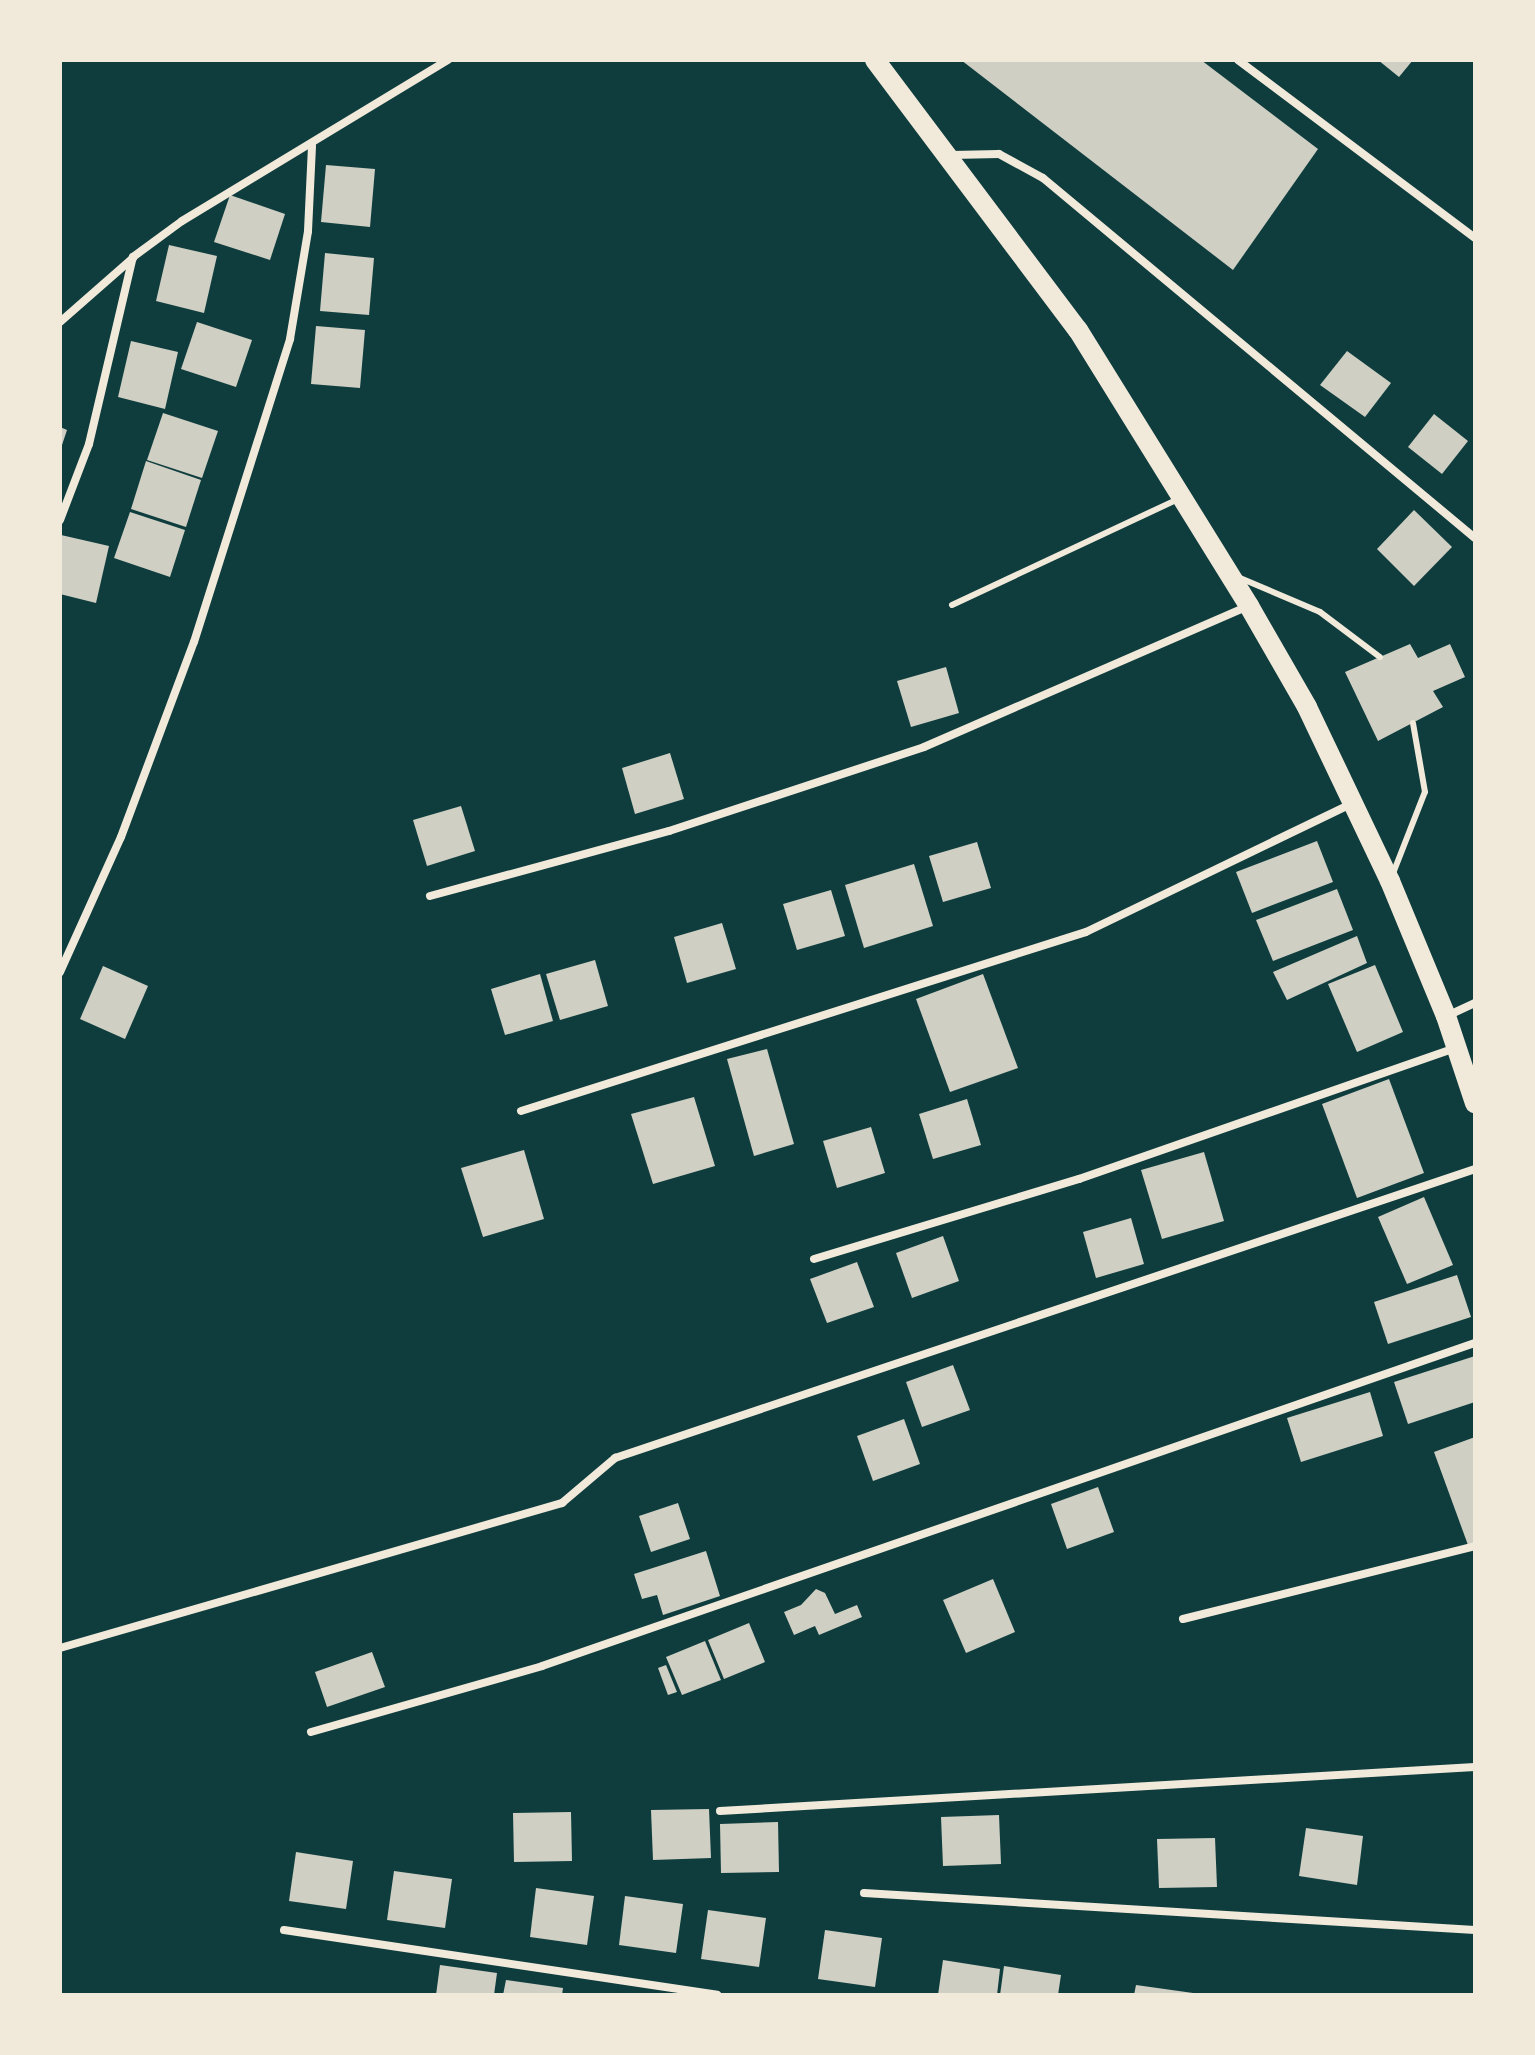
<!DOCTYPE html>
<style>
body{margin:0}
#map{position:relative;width:1535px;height:2055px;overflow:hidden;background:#0f3d3e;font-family:"Sofia Sans Condensed",sans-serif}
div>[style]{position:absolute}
.building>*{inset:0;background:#cfcfc3}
.service>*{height:6px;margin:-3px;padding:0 3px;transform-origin:3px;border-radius:3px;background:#f1e9da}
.minor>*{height:8px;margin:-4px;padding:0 4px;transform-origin:4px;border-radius:4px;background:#f1e9da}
.primary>*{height:20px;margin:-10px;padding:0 10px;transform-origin:10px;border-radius:10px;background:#f1e9da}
span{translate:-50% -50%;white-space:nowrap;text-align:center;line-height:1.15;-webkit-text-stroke:6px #f1e9da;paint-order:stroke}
.frame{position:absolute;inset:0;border:62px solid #f1e9da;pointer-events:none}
</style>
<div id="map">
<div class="building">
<i style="clip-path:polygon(961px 60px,1201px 60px,1318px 149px,1233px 270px)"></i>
<i style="clip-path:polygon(1378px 60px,1413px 60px,1399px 77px)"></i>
<i style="clip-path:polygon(326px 165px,375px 169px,370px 227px,321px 222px)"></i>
<i style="clip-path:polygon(230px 195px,285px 214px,270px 260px,214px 242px)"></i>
<i style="clip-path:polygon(169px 245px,217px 256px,204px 313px,156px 301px)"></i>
<i style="clip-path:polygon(325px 253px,374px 258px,369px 315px,320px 311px)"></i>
<i style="clip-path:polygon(197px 322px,252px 340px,236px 387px,181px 369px)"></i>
<i style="clip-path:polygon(316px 326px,365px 330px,360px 388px,311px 384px)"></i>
<i style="clip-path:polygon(131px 341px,178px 352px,165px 409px,118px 397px)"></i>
<i style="clip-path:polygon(1347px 351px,1391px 383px,1365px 417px,1320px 385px)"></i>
<i style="clip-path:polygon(163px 413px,218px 431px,202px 478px,147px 460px)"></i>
<i style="clip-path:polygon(1434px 414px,1468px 441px,1442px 474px,1408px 447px)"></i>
<i style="clip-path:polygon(60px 427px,67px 430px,61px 448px,60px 448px)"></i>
<i style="clip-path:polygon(146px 461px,201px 480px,186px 527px,131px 509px)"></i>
<i style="clip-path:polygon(1414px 510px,1452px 547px,1414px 586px,1377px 549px)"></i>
<i style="clip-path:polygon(130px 512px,185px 530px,170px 577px,114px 558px)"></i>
<i style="clip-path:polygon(61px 535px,109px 546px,96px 603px,60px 594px)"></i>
<i style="clip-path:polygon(1410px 644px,1418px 658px,1450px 644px,1465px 677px,1433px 691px,1443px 707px,1378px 741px,1345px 672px)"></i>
<i style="clip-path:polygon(946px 667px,959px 713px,911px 727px,897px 681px)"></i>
<i style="clip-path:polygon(670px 753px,684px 799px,635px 814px,622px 768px)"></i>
<i style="clip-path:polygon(461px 806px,475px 851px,427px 866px,413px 820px)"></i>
<i style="clip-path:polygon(1317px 841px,1333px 882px,1252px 913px,1236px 872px)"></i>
<i style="clip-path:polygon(977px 842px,991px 888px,943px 902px,929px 856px)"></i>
<i style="clip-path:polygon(914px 864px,933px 926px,864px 948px,845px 885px)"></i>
<i style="clip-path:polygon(1337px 889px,1353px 930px,1273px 961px,1256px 920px)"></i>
<i style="clip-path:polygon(831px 890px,845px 936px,797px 950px,783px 904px)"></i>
<i style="clip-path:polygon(722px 923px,736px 969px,687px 983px,674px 937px)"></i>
<i style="clip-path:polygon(1357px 936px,1367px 963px,1287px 1000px,1273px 972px)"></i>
<i style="clip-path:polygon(595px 960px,608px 1006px,560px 1020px,546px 974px)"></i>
<i style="clip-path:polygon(1375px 965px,1403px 1032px,1357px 1052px,1328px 984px)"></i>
<i style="clip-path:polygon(103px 966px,148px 986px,125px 1039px,80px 1019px)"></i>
<i style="clip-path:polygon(540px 974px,553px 1021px,505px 1035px,491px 989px)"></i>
<i style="clip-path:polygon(983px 974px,1018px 1068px,950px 1092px,916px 999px)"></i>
<i style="clip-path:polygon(767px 1049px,794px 1144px,754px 1156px,727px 1059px)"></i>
<i style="clip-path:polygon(1389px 1079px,1424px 1173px,1357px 1198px,1322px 1104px)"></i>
<i style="clip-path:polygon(694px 1097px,715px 1166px,653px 1184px,631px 1114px)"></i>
<i style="clip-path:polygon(967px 1099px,981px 1145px,933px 1159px,919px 1114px)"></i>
<i style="clip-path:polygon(871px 1127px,885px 1173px,837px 1188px,823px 1141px)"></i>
<i style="clip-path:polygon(524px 1150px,544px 1219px,483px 1237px,461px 1168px)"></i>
<i style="clip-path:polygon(1204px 1152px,1224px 1221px,1162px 1239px,1141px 1170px)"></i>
<i style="clip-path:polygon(1424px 1197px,1453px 1265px,1407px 1284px,1378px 1217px)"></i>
<i style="clip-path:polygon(1131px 1218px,1144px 1264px,1096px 1278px,1083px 1232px)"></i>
<i style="clip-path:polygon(943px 1236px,959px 1281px,912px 1298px,896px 1253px)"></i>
<i style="clip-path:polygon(857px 1262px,874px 1307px,827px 1323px,810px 1279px)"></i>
<i style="clip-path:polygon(1457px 1275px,1471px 1317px,1388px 1344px,1374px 1302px)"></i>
<i style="clip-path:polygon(1475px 1356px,1475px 1402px,1408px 1424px,1394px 1382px)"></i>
<i style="clip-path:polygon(953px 1365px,970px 1410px,922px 1427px,906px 1382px)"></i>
<i style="clip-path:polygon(1370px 1392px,1383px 1436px,1301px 1462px,1287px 1418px)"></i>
<i style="clip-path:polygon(904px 1419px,920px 1464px,873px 1481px,857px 1436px)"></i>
<i style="clip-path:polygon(1475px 1437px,1475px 1543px,1468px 1545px,1434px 1452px)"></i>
<i style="clip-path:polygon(1098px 1487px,1114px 1532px,1067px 1549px,1051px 1504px)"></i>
<i style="clip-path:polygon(678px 1503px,690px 1539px,651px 1552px,639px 1516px)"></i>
<i style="clip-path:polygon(706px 1551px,720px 1596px,663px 1615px,657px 1595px,642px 1599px,634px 1574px)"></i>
<i style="clip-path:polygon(993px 1579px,1015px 1632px,966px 1653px,943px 1600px)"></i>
<i style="clip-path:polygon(816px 1589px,825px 1593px,835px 1614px,857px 1605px,862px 1617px,819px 1635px,815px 1626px,794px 1635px,784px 1612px,801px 1605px)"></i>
<i style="clip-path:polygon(749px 1623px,765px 1662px,724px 1679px,708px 1640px)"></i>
<i style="clip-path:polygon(705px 1641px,721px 1680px,682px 1695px,666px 1657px)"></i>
<i style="clip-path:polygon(372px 1652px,385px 1687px,327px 1707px,315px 1672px)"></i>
<i style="clip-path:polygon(666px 1665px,677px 1692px,668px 1695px,658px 1668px)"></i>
<i style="clip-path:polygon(709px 1809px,711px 1858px,653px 1860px,651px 1810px)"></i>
<i style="clip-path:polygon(571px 1812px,572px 1861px,514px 1862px,513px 1813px)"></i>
<i style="clip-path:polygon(999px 1815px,1001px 1864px,943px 1866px,941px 1817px)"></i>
<i style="clip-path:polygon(778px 1822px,779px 1872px,721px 1873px,720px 1824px)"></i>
<i style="clip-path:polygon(1306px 1828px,1363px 1836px,1357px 1885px,1299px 1876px)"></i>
<i style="clip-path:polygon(1215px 1838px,1217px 1887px,1159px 1888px,1157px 1839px)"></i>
<i style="clip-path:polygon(296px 1852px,353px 1861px,346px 1909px,289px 1901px)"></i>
<i style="clip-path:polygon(394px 1871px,452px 1879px,445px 1928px,387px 1920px)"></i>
<i style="clip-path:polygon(536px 1888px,594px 1896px,587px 1945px,530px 1937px)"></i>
<i style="clip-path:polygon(625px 1896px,683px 1904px,676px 1953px,619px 1945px)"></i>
<i style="clip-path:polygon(708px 1910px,766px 1918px,759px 1967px,701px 1959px)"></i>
<i style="clip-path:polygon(825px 1930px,882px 1938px,875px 1987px,818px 1979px)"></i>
<i style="clip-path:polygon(943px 1960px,1000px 1969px,997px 1995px,938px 1995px)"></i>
<i style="clip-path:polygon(440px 1965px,497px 1973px,494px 1995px,436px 1995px)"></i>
<i style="clip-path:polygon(1004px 1966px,1061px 1975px,1058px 1995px,1000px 1995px)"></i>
<i style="clip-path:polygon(506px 1980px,563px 1988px,562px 1995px,503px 1995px)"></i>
<i style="clip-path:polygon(1136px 1985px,1193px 1993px,1193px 1995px,1134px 1995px)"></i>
</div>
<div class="service">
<i style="left:1240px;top:578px;width:87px;rotate:23deg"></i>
<i style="left:1320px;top:612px;width:75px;rotate:36.9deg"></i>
<i style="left:952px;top:605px;width:252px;rotate:-25.1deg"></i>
<i style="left:1392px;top:876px;width:90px;rotate:-68.6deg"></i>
<i style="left:1425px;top:792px;width:70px;rotate:-99.9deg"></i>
</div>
<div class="minor">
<i style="left:1238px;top:60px;width:296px;rotate:36.9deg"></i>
<i style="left:952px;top:155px;width:47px;rotate:-1.2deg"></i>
<i style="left:999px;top:154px;width:50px;rotate:28.6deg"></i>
<i style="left:1043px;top:178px;width:562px;rotate:39.81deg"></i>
<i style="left:60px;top:322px;width:97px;rotate:-41.2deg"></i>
<i style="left:60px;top:520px;width:81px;rotate:-69.1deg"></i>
<i style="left:89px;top:444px;width:192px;rotate:-76.8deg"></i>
<i style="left:133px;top:257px;width:61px;rotate:-36.3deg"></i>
<i style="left:182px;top:221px;width:311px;rotate:-31.2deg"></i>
<i style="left:430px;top:896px;width:248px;rotate:-15.2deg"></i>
<i style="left:669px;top:831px;width:268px;rotate:-18.2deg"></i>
<i style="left:924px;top:747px;width:354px;rotate:-23.5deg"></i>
<i style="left:60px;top:972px;width:148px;rotate:-65.7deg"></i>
<i style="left:121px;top:837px;width:208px;rotate:-69.5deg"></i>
<i style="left:194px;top:642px;width:318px;rotate:-72.4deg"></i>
<i style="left:290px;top:339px;width:109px;rotate:-80.5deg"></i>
<i style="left:308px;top:231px;width:85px;rotate:-87.3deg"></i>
<i style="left:1447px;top:1016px;width:31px;rotate:-25deg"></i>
<i style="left:521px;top:1111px;width:593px;rotate:-17.58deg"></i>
<i style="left:1086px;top:932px;width:294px;rotate:-25.8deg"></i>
<i style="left:814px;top:1259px;width:277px;rotate:-16.8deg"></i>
<i style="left:1079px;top:1179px;width:400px;rotate:-19.2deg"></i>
<i style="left:1183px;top:1619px;width:301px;rotate:-14deg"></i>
<i style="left:60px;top:1648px;width:523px;rotate:-16.11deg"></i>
<i style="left:562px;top:1503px;width:70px;rotate:-40.3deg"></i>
<i style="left:615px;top:1458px;width:907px;rotate:-18.57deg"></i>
<i style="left:311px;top:1732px;width:240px;rotate:-15.9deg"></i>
<i style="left:542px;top:1666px;width:987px;rotate:-19.1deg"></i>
<i style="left:720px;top:1811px;width:756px;rotate:-3.34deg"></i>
<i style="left:864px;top:1893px;width:612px;rotate:3.47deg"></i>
<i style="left:284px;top:1930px;width:438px;rotate:8.5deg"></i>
</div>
<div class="primary">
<i style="left:875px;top:60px;width:338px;rotate:53.1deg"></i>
<i style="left:1078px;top:330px;width:325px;rotate:58.2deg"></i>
<i style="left:1249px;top:606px;width:116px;rotate:60.1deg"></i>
<i style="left:1307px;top:707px;width:193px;rotate:64.5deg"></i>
<i style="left:1390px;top:881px;width:146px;rotate:67.5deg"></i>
<i style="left:1446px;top:1016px;width:92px;rotate:71.6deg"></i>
</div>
<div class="frame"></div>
</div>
